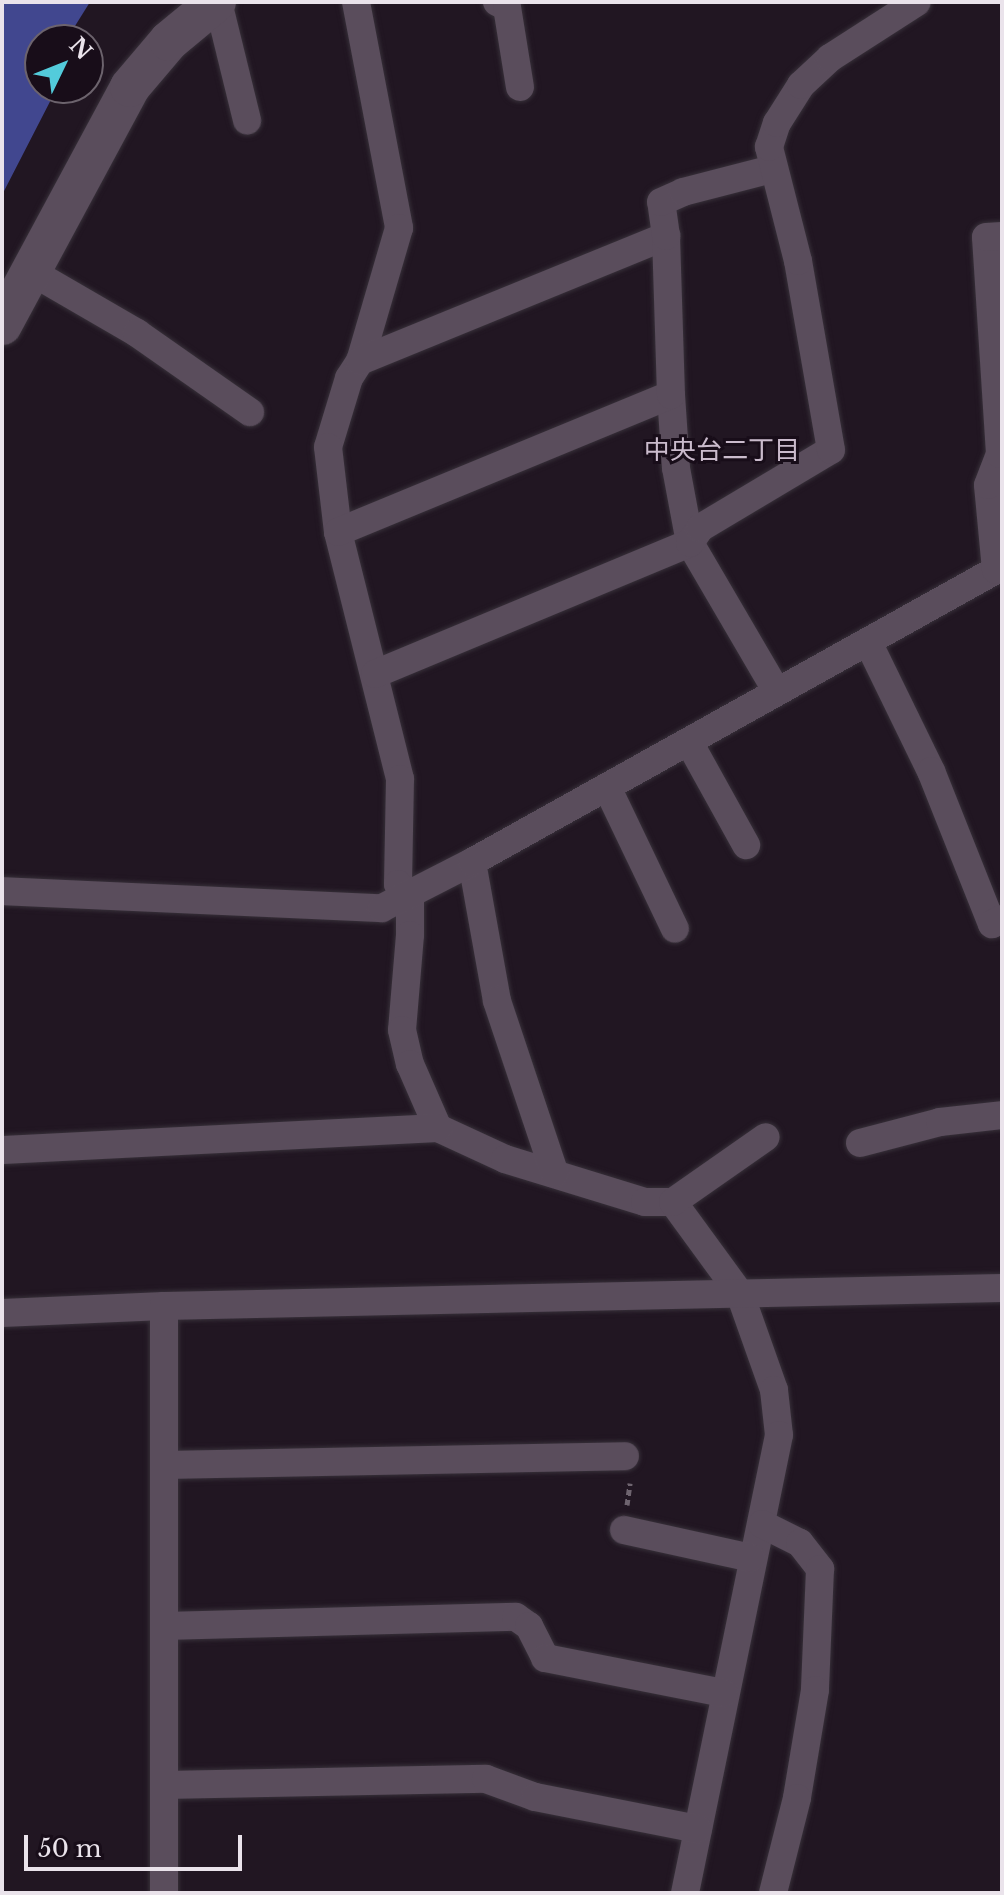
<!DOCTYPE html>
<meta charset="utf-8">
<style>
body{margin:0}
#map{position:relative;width:1004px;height:1895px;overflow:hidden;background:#211622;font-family:"Libre Baskerville","Noto Sans JP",serif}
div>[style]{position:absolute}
.water>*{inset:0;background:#41478f}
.path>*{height:5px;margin-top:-2.5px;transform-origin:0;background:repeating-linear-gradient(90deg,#6e646f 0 6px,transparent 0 10px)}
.roads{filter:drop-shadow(0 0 2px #373039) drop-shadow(0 0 2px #373039)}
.street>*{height:28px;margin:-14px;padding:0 14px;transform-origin:14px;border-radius:14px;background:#5a4d5c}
.secondary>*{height:40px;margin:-20px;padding:0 20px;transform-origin:20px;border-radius:20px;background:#5a4d5c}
span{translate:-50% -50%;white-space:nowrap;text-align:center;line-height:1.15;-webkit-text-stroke:6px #180d19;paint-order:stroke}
.neighbourhood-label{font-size:26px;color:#cabbcc}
.frame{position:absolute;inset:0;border:4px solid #eae3eb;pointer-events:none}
.north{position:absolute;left:24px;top:24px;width:80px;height:80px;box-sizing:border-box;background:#180d19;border:2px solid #6c636d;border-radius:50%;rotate:47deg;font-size:22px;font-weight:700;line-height:32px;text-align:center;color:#eae3eb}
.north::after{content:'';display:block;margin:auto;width:28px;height:36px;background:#53cbdb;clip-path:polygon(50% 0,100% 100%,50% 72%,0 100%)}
.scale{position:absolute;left:24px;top:1835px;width:218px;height:36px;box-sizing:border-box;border:4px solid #eae3eb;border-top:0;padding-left:10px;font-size:24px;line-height:28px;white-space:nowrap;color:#eae3eb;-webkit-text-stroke:6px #180d19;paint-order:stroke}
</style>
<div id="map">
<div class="water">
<i style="clip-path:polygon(2px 2px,90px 2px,75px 26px,71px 40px,40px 40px,40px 88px,57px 88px,2px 195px)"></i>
</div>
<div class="path">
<i style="left:627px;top:1505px;width:22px;rotate:-82deg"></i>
</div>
<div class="roads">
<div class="street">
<i style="left:218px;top:2px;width:122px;rotate:76.2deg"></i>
<i style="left:356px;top:2px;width:230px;rotate:79.2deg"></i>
<i style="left:399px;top:228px;width:139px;rotate:106.3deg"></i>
<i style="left:360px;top:361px;width:20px;rotate:123deg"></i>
<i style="left:349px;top:378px;width:72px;rotate:106.9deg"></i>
<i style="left:328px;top:447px;width:86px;rotate:83.3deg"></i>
<i style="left:338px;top:532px;width:255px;rotate:75.9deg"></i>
<i style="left:400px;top:779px;width:105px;rotate:91.1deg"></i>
<i style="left:398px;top:884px;width:17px;rotate:45deg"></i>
<i style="left:410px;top:896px;width:39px;rotate:90deg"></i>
<i style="left:410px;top:935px;width:95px;rotate:94.8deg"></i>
<i style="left:402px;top:1030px;width:35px;rotate:77deg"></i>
<i style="left:410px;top:1064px;width:70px;rotate:66.4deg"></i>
<i style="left:438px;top:1128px;width:74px;rotate:24.8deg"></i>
<i style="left:505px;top:1159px;width:146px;rotate:17.1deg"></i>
<i style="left:645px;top:1202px;width:28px"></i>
<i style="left:673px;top:1202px;width:114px;rotate:53.9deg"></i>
<i style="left:740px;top:1294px;width:102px;rotate:70.5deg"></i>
<i style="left:774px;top:1390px;width:45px;rotate:83.7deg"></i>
<i style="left:779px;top:1435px;width:468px;rotate:101.6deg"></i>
<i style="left:497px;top:2px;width:11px;rotate:27deg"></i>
<i style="left:507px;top:7px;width:81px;rotate:80.8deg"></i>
<i style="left:30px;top:271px;width:124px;rotate:30.1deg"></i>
<i style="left:137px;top:333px;width:138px;rotate:35deg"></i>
<i style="left:360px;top:361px;width:331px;rotate:-22.2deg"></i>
<i style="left:671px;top:395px;width:73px;rotate:86.1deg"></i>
<i style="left:676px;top:468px;width:76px;rotate:79.4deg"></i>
<i style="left:690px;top:543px;width:170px;rotate:59.7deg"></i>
<i style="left:338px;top:532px;width:360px;rotate:-22.4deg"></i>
<i style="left:671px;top:395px;width:159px;rotate:-91.8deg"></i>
<i style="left:666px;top:236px;width:34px;rotate:-98deg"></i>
<i style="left:661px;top:202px;width:24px;rotate:-24deg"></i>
<i style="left:683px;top:192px;width:92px;rotate:-14.5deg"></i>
<i style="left:868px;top:642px;width:144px;rotate:64deg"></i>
<i style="left:931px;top:771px;width:165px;rotate:68.3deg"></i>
<i style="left:992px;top:924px;width:11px;rotate:-27deg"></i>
<i style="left:375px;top:674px;width:341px;rotate:-22.6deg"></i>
<i style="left:690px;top:543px;width:18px;rotate:-56deg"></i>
<i style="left:700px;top:528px;width:152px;rotate:-30.8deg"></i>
<i style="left:831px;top:450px;width:192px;rotate:-99.9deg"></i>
<i style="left:798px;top:261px;width:118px;rotate:-104.3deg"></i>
<i style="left:769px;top:147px;width:25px;rotate:-72deg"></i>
<i style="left:777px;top:123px;width:45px;rotate:-57.7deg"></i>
<i style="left:801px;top:85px;width:40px;rotate:-43deg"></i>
<i style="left:830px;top:58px;width:103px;rotate:-32.8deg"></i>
<i style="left:689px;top:742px;width:118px;rotate:61deg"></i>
<i style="left:607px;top:787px;width:157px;rotate:64.4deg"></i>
<i style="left:472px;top:862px;width:141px;rotate:79.8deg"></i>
<i style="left:497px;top:1001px;width:182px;rotate:71.5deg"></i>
<i style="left:2px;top:891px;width:380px;rotate:2.6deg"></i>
<i style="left:382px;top:908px;width:101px;rotate:-27.1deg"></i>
<i style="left:472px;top:862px;width:600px;rotate:-29.13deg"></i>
<i style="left:996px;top:570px;width:85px;rotate:-95.4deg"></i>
<i style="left:988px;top:485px;width:33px;rotate:-69deg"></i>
<i style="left:1000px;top:454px;width:217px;rotate:-93.7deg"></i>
<i style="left:986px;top:237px;width:16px;rotate:-4deg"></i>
<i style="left:860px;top:1143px;width:83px;rotate:-14.7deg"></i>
<i style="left:940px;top:1122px;width:62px;rotate:-6.4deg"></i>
<i style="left:2px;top:1150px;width:437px;rotate:-2.9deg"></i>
<i style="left:673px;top:1202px;width:113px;rotate:-35deg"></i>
<i style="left:2px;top:1313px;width:162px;rotate:-2.5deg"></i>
<i style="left:164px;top:1306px;width:838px;rotate:-1.23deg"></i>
<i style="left:165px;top:1465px;width:460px;rotate:-1.1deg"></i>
<i style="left:762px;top:1524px;width:42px;rotate:26.6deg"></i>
<i style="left:800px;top:1543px;width:33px;rotate:52deg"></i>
<i style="left:820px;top:1569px;width:121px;rotate:92.4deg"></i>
<i style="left:815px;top:1690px;width:109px;rotate:99.5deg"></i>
<i style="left:797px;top:1798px;width:98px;rotate:104.2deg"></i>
<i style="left:624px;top:1530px;width:130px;rotate:12.4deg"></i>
<i style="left:164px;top:1626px;width:352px;rotate:-1.5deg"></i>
<i style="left:516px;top:1617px;width:16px;rotate:35deg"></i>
<i style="left:529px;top:1626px;width:36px;rotate:63deg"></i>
<i style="left:545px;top:1658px;width:182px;rotate:11.1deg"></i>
<i style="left:164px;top:1785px;width:322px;rotate:-1.1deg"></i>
<i style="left:486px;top:1779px;width:52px;rotate:20.2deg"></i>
<i style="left:535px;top:1797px;width:166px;rotate:11.1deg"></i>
<i style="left:164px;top:1893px;width:587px;rotate:-90deg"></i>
</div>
<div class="secondary">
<i style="left:2px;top:325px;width:270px;rotate:-61.7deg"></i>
<i style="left:130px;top:87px;width:60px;rotate:-49.7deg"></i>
<i style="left:169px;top:41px;width:61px;rotate:-39.7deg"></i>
</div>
</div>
<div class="neighbourhood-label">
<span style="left:722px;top:451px">中央台二丁目</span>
</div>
<div class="frame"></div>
<div class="north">N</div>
<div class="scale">50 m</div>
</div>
